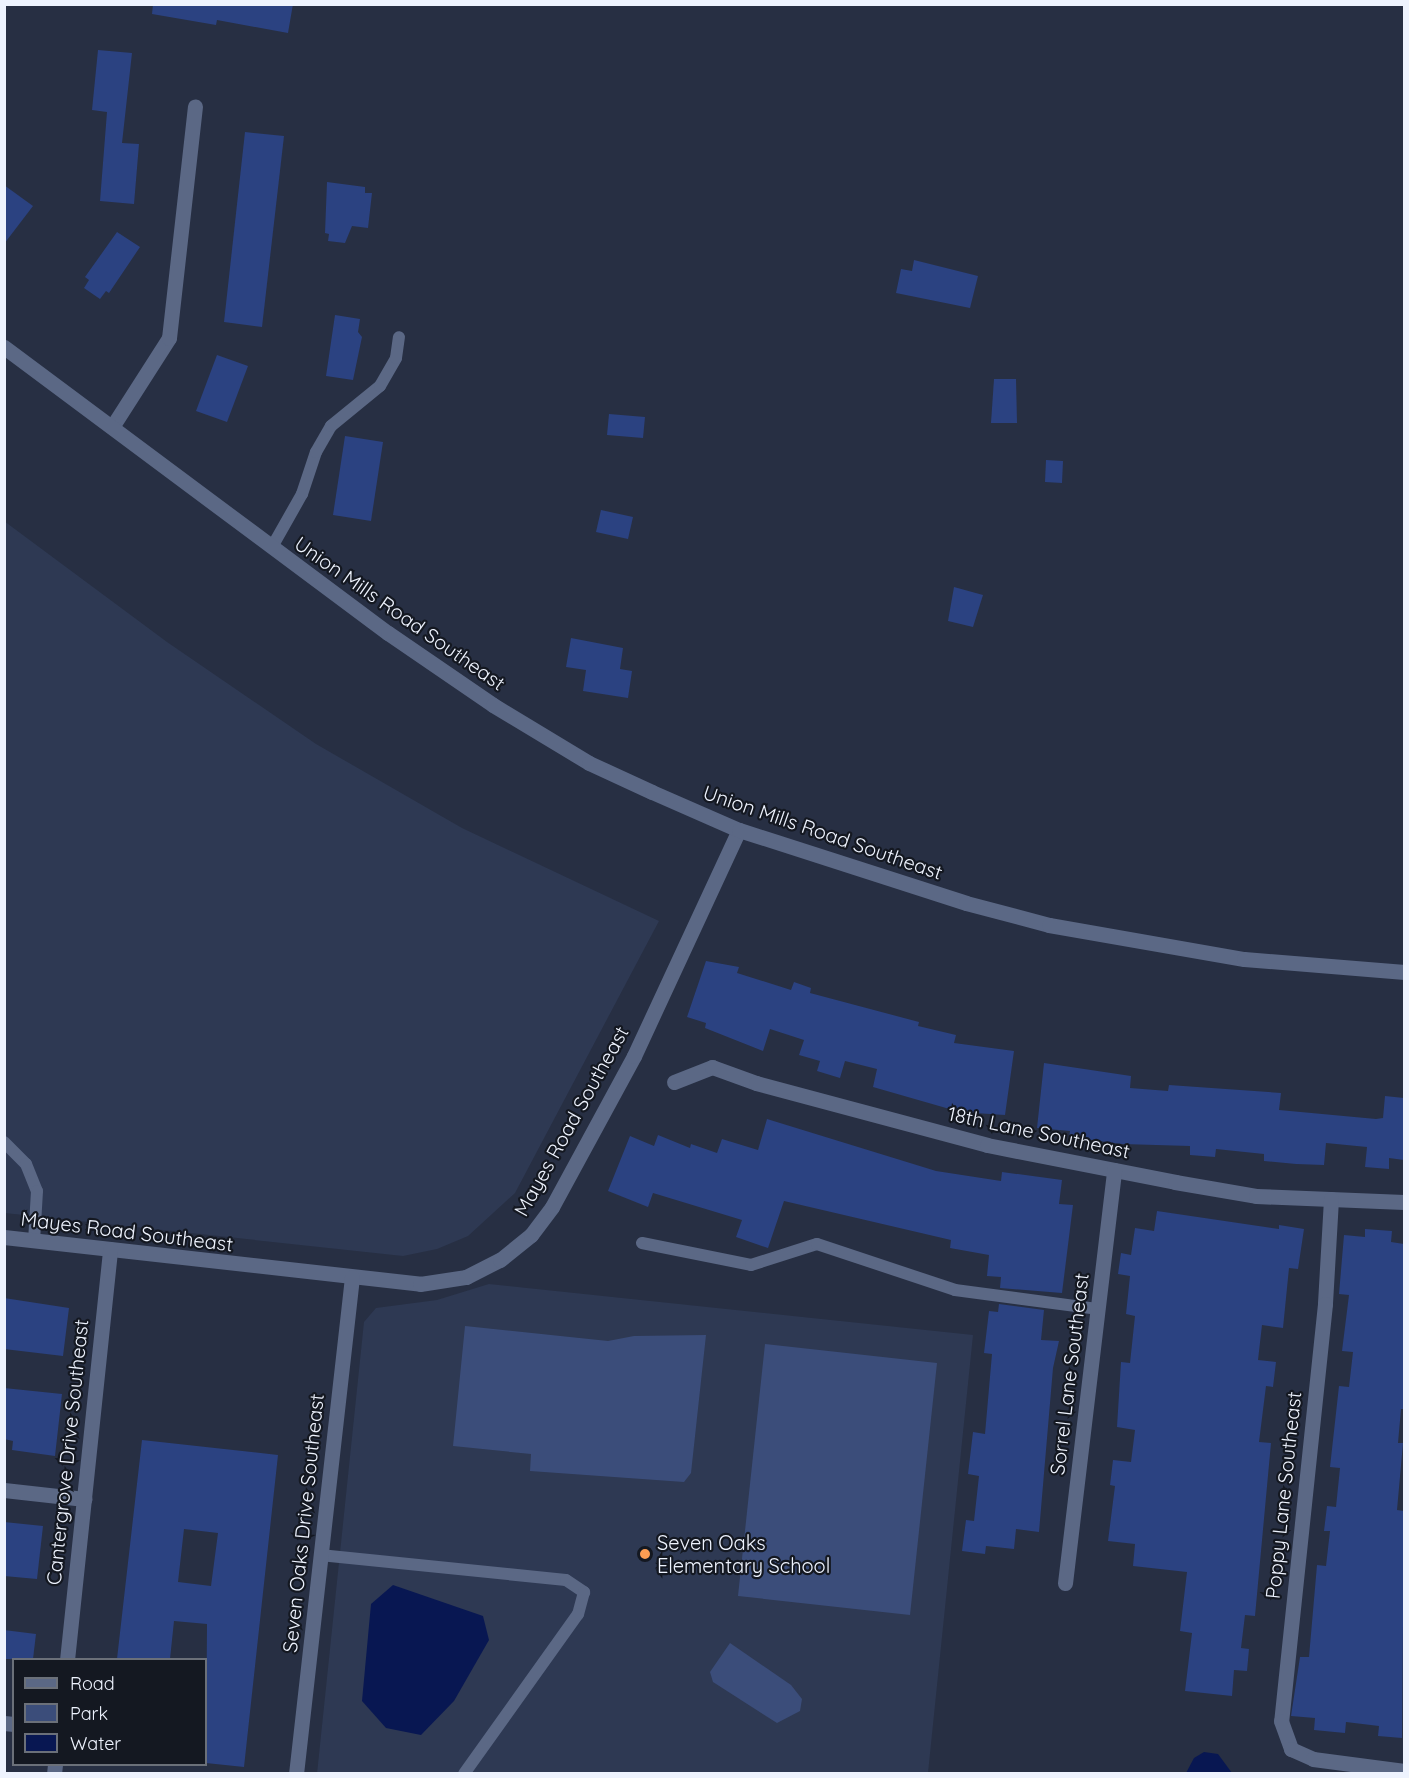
<!DOCTYPE html>
<style>
body{margin:0}
#map{position:relative;width:1409px;height:1778px;overflow:hidden;background:#272f43;font-family:Quicksand,sans-serif}
div>[style]{position:absolute}
.built>*{inset:0;background:#2e3953}
.green>*{inset:0;background:#3b4d7a}
.water>*{inset:0;background:#081752}
.building>*{inset:0;background:#2b4281}
.service>*{height:12px;margin:-6px;padding:0 6px;transform-origin:6px;border-radius:6px;background:#5b6885}
.minor>*{height:15px;margin:-7.5px;padding:0 7.5px;transform-origin:7.5px;border-radius:7.5px;background:#5b6885}
.tertiary>*{height:15px;margin:-7.5px;padding:0 7.5px;transform-origin:7.5px;border-radius:7.5px;background:#5b6885}
.dots>*{width:16px;height:16px;translate:-50% -50%;box-sizing:border-box;border:3px solid #141821;border-radius:50%}
span{translate:-50% -50%;white-space:nowrap;text-align:center;line-height:1.15;-webkit-text-stroke:4.5px #141821;paint-order:stroke}
.street-label{font-size:20px;color:#eef3fe}
.poi-label{font-size:20px;color:#eef3fe}
.left{translate:0 -50%;text-align:left}
.frame{position:absolute;inset:0;border:6px solid #eef3fe;pointer-events:none}
.legend{position:absolute;left:12px;top:1658px;width:195px;height:108px;box-sizing:border-box;background:#141821;border:2px solid #6b7079;margin:0;padding:8px 10px;list-style:none;font-size:18px;color:#eef3fe}
.legend li{display:flex;align-items:center;gap:12px;height:30px}
.legend b{width:30px;border:2px solid #6b7079}
</style>
<div id="map">
<div class="built">
<i style="clip-path:polygon(4px 521px,167px 642px,316px 744px,462px 828px,659px 921px,515px 1193px,468px 1236px,437px 1249px,403px 1256px,5px 1213px)"></i>
<i style="clip-path:polygon(489px 1284px,973px 1335px,928px 1773px,317px 1774px,364px 1322px,376px 1308px,437px 1300px)"></i>
</div>
<div class="green">
<i style="clip-path:polygon(465px 1326px,608px 1341px,634px 1336px,706px 1335px,691px 1473px,684px 1482px,530px 1471px,531px 1454px,453px 1446px)"></i>
<i style="clip-path:polygon(765px 1344px,937px 1363px,910px 1615px,738px 1596px)"></i>
<i style="clip-path:polygon(730px 1643px,791px 1685px,802px 1699px,800px 1711px,777px 1723px,713px 1682px,710px 1672px)"></i>
</div>
<div class="water">
<i style="clip-path:polygon(393px 1585px,483px 1616px,489px 1640px,454px 1701px,421px 1735px,386px 1728px,362px 1701px,371px 1604px)"></i>
<i style="clip-path:polygon(1204px 1752px,1218px 1754px,1232px 1773px,1186px 1773px,1194px 1758px)"></i>
</div>
<div class="building">
<i style="clip-path:polygon(153px 4px,293px 4px,288px 33px,217px 20px,216px 25px,152px 14px)"></i>
<i style="clip-path:polygon(98px 50px,132px 53px,122px 143px,139px 144px,134px 204px,100px 201px,107px 112px,92px 110px)"></i>
<i style="clip-path:polygon(245px 132px,284px 136px,262px 327px,224px 322px)"></i>
<i style="clip-path:polygon(327px 182px,365px 187px,365px 193px,372px 193px,368px 228px,352px 226px,345px 243px,328px 241px,329px 234px,325px 233px)"></i>
<i style="clip-path:polygon(4px 185px,33px 206px,4px 244px)"></i>
<i style="clip-path:polygon(117px 232px,140px 247px,109px 293px,106px 291px,100px 299px,84px 288px,89px 280px,85px 277px)"></i>
<i style="clip-path:polygon(914px 260px,978px 276px,970px 308px,896px 293px,901px 269px,912px 271px)"></i>
<i style="clip-path:polygon(335px 315px,360px 319px,358px 332px,362px 337px,353px 380px,326px 376px)"></i>
<i style="clip-path:polygon(217px 355px,248px 366px,227px 422px,196px 411px)"></i>
<i style="clip-path:polygon(994px 379px,1016px 379px,1017px 423px,991px 423px)"></i>
<i style="clip-path:polygon(609px 414px,645px 417px,643px 438px,607px 435px)"></i>
<i style="clip-path:polygon(345px 436px,383px 442px,371px 521px,333px 515px)"></i>
<i style="clip-path:polygon(1046px 460px,1063px 461px,1062px 483px,1045px 482px)"></i>
<i style="clip-path:polygon(601px 510px,633px 517px,628px 539px,596px 532px)"></i>
<i style="clip-path:polygon(954px 587px,983px 595px,973px 627px,948px 621px)"></i>
<i style="clip-path:polygon(571px 638px,623px 648px,620px 669px,632px 671px,628px 698px,583px 691px,586px 670px,566px 667px)"></i>
<i style="clip-path:polygon(706px 961px,739px 967px,737px 973px,791px 990px,794px 982px,811px 988px,810px 993px,919px 1022px,918px 1026px,956px 1035px,954px 1043px,1014px 1051px,1005px 1115px,960px 1112px,873px 1087px,877px 1069px,845px 1061px,840px 1078px,817px 1071px,820px 1061px,799px 1055px,804px 1040px,770px 1029px,763px 1051px,705px 1028px,706px 1023px,687px 1017px)"></i>
<i style="clip-path:polygon(1044px 1063px,1131px 1076px,1130px 1088px,1168px 1091px,1169px 1085px,1281px 1093px,1279px 1110px,1376px 1119px,1383px 1118px,1385px 1096px,1404px 1098px,1404px 1160px,1389px 1158px,1389px 1169px,1365px 1167px,1367px 1147px,1326px 1143px,1324px 1165px,1296px 1164px,1264px 1161px,1264px 1154px,1216px 1149px,1215px 1157px,1190px 1155px,1190px 1146px,1122px 1144px,1069px 1137px,1070px 1131px,1037px 1128px)"></i>
<i style="clip-path:polygon(767px 1119px,936px 1171px,1001px 1181px,1002px 1172px,1062px 1180px,1059px 1204px,1073px 1205px,1062px 1293px,1000px 1288px,1001px 1277px,987px 1276px,989px 1255px,950px 1248px,951px 1240px,784px 1201px,768px 1248px,736px 1237px,742px 1220px,653px 1193px,648px 1207px,608px 1191px,630px 1136px,654px 1146px,658px 1135px,690px 1148px,691px 1144px,717px 1153px,722px 1139px,758px 1150px)"></i>
<i style="clip-path:polygon(1157px 1211px,1279px 1229px,1279px 1225px,1304px 1229px,1298px 1269px,1289px 1268px,1283px 1328px,1262px 1325px,1258px 1360px,1276px 1362px,1273px 1387px,1266px 1386px,1259px 1442px,1271px 1443px,1255px 1616px,1245px 1615px,1241px 1648px,1249px 1649px,1247px 1671px,1234px 1670px,1232px 1696px,1185px 1691px,1192px 1633px,1180px 1631px,1187px 1572px,1133px 1566px,1135px 1544px,1108px 1541px,1115px 1486px,1110px 1485px,1113px 1460px,1131px 1462px,1135px 1430px,1117px 1427px,1121px 1362px,1130px 1363px,1135px 1316px,1126px 1314px,1130px 1276px,1118px 1274px,1121px 1253px,1131px 1255px,1135px 1228px,1154px 1231px)"></i>
<i style="clip-path:polygon(1365px 1229px,1392px 1231px,1391px 1242px,1404px 1244px,1404px 1409px,1401px 1409px,1398px 1443px,1403px 1443px,1397px 1510px,1404px 1511px,1402px 1738px,1378px 1736px,1379px 1726px,1346px 1722px,1345px 1733px,1314px 1730px,1315px 1718px,1291px 1716px,1300px 1657px,1309px 1657px,1317px 1565px,1326px 1566px,1330px 1531px,1324px 1531px,1327px 1506px,1336px 1507px,1340px 1468px,1330px 1467px,1339px 1386px,1349px 1387px,1353px 1352px,1342px 1351px,1349px 1295px,1339px 1294px,1344px 1235px,1365px 1237px)"></i>
<i style="clip-path:polygon(4px 1298px,69px 1308px,63px 1356px,4px 1349px)"></i>
<i style="clip-path:polygon(999px 1304px,1044px 1310px,1041px 1340px,1059px 1341px,1053px 1368px,1039px 1532px,1016px 1529px,1014px 1549px,986px 1546px,985px 1554px,962px 1551px,966px 1520px,974px 1521px,979px 1476px,968px 1474px,973px 1432px,985px 1434px,992px 1354px,984px 1353px,989px 1311px,998px 1312px)"></i>
<i style="clip-path:polygon(4px 1388px,62px 1394px,55px 1456px,12px 1450px,13px 1441px,4px 1439px)"></i>
<i style="clip-path:polygon(evenodd,142px 1440px,278px 1455px,244px 1767px,206px 1763px,207px 1624px,174px 1621px,170px 1659px,117px 1659px,142px 1440px,184px 1529px,218px 1533px,211px 1586px,178px 1582px,184px 1529px)"></i>
<i style="clip-path:polygon(4px 1522px,43px 1526px,37px 1579px,4px 1576px)"></i>
<i style="clip-path:polygon(4px 1630px,36px 1634px,33px 1659px,4px 1659px)"></i>
</div>
<div class="service">
<i style="left:272px;top:547px;width:61px;rotate:-60.5deg"></i>
<i style="left:302px;top:494px;width:44px;rotate:-71.6deg"></i>
<i style="left:316px;top:452px;width:30px;rotate:-60deg"></i>
<i style="left:331px;top:426px;width:63px;rotate:-39.2deg"></i>
<i style="left:380px;top:386px;width:32px;rotate:-60deg"></i>
<i style="left:396px;top:358px;width:21px;rotate:-82deg"></i>
<i style="left:4px;top:1142px;width:31px;rotate:45deg"></i>
<i style="left:26px;top:1164px;width:29px;rotate:68deg"></i>
<i style="left:37px;top:1191px;width:50px;rotate:93.4deg"></i>
<i style="left:642px;top:1243px;width:111px;rotate:11.4deg"></i>
<i style="left:751px;top:1265px;width:69px;rotate:-17.7deg"></i>
<i style="left:817px;top:1244px;width:145px;rotate:18.4deg"></i>
<i style="left:955px;top:1290px;width:143px;rotate:7.6deg"></i>
<i style="left:320px;top:1555px;width:247px;rotate:5.8deg"></i>
<i style="left:566px;top:1580px;width:22px;rotate:34deg"></i>
<i style="left:584px;top:1592px;width:23px;rotate:105deg"></i>
<i style="left:578px;top:1614px;width:196px;rotate:125.5deg"></i>
</div>
<div class="minor">
<i style="left:112px;top:427px;width:106px;rotate:-57.4deg"></i>
<i style="left:169px;top:338px;width:233px;rotate:-83.6deg"></i>
<i style="left:674px;top:1082px;width:41px;rotate:-21.5deg"></i>
<i style="left:712px;top:1067px;width:47px;rotate:20deg"></i>
<i style="left:756px;top:1083px;width:239px;rotate:15deg"></i>
<i style="left:987px;top:1145px;width:192px;rotate:11.1deg"></i>
<i style="left:1175px;top:1182px;width:82px;rotate:9.8deg"></i>
<i style="left:1256px;top:1196px;width:148px;rotate:2.3deg"></i>
<i style="left:1331px;top:1199px;width:105px;rotate:93.3deg"></i>
<i style="left:1325px;top:1304px;width:419px;rotate:96deg"></i>
<i style="left:1281px;top:1721px;width:30px;rotate:70deg"></i>
<i style="left:1291px;top:1749px;width:24px;rotate:24deg"></i>
<i style="left:1313px;top:1759px;width:92px;rotate:7.5deg"></i>
<i style="left:4px;top:1237px;width:419px;rotate:6.4deg"></i>
<i style="left:420px;top:1284px;width:47px;rotate:-8.7deg"></i>
<i style="left:466px;top:1277px;width:38px;rotate:-27deg"></i>
<i style="left:500px;top:1260px;width:40px;rotate:-39deg"></i>
<i style="left:531px;top:1235px;width:35px;rotate:-53deg"></i>
<i style="left:552px;top:1207px;width:172px;rotate:-61.5deg"></i>
<i style="left:634px;top:1056px;width:249px;rotate:-65.1deg"></i>
<i style="left:4px;top:1490px;width:81px;rotate:6.4deg"></i>
<i style="left:1065px;top:1583px;width:416px;rotate:-83.2deg"></i>
<i style="left:67px;top:1660px;width:413px;rotate:-84deg"></i>
<i style="left:4px;top:1723px;width:10px;rotate:6deg"></i>
<i style="left:54px;top:1774px;width:10px;rotate:-84deg"></i>
<i style="left:296px;top:1774px;width:500px;rotate:-83.57deg"></i>
</div>
<div class="tertiary">
<i style="left:4px;top:347px;width:479px;rotate:36.7deg"></i>
<i style="left:388px;top:633px;width:127px;rotate:34.4deg"></i>
<i style="left:493px;top:705px;width:112px;rotate:31.1deg"></i>
<i style="left:589px;top:763px;width:69px;rotate:24.7deg"></i>
<i style="left:652px;top:792px;width:95px;rotate:23.6deg"></i>
<i style="left:739px;top:830px;width:238px;rotate:17.8deg"></i>
<i style="left:966px;top:903px;width:86px;rotate:14.8deg"></i>
<i style="left:1049px;top:925px;width:198px;rotate:9.9deg"></i>
<i style="left:1244px;top:959px;width:161px;rotate:4.6deg"></i>
</div>
<div class="dots">
<i style="left:645px;top:1554px;background:#fc9d53"></i>
</div>
<div class="street-label">
<span style="left:400px;top:613px;rotate:35deg">Union Mills Road Southeast</span>
<span style="left:823px;top:832px;rotate:19deg">Union Mills Road Southeast</span>
<span style="left:571px;top:1121px;rotate:-61deg">Mayes Road Southeast</span>
<span style="left:1039px;top:1132px;rotate:12deg">18th Lane Southeast</span>
<span style="left:127px;top:1231px;rotate:7deg">Mayes Road Southeast</span>
<span style="left:1069px;top:1374px;rotate:-83deg">Sorrel Lane Southeast</span>
<span style="left:67px;top:1452px;rotate:-84deg">Cantergrove Drive Southeast</span>
<span style="left:1283px;top:1495px;rotate:-84deg">Poppy Lane Southeast</span>
<span style="left:303px;top:1523px;rotate:-84deg">Seven Oaks Drive Southeast</span>
</div>
<div class="poi-label">
<span class="left" style="left:657px;top:1554px">Seven Oaks<br>Elementary School</span>
</div>
<div class="frame"></div>
<ul class="legend">
<li><b style="height:8px;background:#5b6885"></b>Road</li>
<li><b style="height:16px;background:#3b4d7a"></b>Park</li>
<li><b style="height:16px;background:#081752"></b>Water</li>
</ul>
</div>
